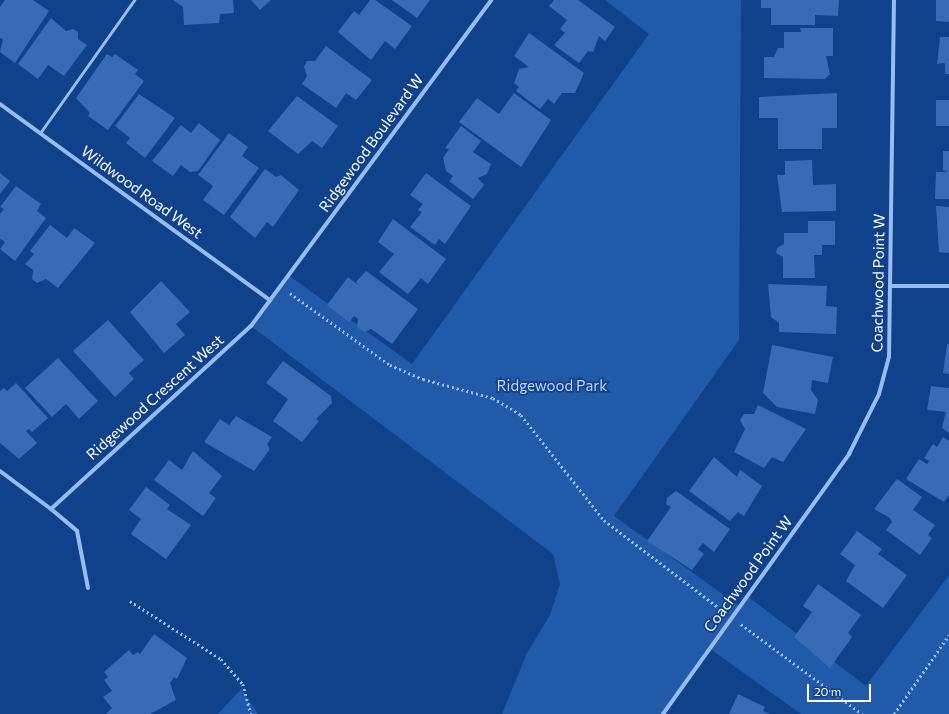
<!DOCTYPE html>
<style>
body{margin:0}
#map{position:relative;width:949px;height:714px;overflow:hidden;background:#10418b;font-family:Commissioner,sans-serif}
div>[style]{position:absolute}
.green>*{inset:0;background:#225aaa}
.building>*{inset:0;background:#386bb5}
.path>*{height:2.5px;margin-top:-1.25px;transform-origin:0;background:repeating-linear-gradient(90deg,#96bcf2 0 2px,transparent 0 5px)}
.lane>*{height:3px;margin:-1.5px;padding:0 1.5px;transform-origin:1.5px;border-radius:1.5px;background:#96bcf2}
.street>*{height:4px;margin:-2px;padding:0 2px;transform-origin:2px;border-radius:2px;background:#96bcf2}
span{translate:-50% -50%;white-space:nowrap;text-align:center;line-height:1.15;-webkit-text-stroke:3.5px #10418b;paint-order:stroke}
.street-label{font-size:15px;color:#fff}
.park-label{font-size:15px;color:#bdd7fd}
.scale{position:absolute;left:807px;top:684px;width:64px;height:18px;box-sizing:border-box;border:2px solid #fff;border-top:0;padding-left:5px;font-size:12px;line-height:14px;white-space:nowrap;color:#fff;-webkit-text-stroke:3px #10418b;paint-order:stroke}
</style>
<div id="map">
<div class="green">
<i style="clip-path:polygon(605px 0,741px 0,739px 340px,614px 516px,739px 606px,747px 596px,866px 686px,949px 575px,949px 714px,801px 714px,709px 648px,663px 714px,502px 714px,527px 653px,550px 615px,560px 584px,553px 554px,251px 326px,288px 275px,412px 364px,649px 34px)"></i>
<i style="clip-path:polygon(241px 689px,258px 714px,218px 714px)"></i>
</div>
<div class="building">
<i style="clip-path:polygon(5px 0,33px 0,49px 11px,15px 63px,0 52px,3px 39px,0 38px,0 7px)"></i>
<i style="clip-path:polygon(173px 0,233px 0,234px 13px,220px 14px,219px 23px,184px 25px,183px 7px)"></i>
<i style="clip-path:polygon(251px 0,271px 0,260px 10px)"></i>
<i style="clip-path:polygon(370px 0,375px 0,412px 26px,395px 49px,385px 41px,371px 60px,338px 32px,354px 11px,359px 15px)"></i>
<i style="clip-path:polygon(392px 0,430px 0,417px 18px)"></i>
<i style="clip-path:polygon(554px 0,578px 0,615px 27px,605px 41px,599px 36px,593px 52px,588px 51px,579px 63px,554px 45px,565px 33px,560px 29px,567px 20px,549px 6px)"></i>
<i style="clip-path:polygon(761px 0,839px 0,838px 16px,815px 15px,815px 25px,771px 25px,771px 8px,761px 8px)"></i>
<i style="clip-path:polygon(936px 0,949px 0,949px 22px,936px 21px)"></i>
<i style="clip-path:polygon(51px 18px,66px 31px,73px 29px,78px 32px,78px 39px,87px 45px,64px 76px,48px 65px,38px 79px,18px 64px)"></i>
<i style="clip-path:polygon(800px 28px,833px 28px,833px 56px,826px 56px,830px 74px,825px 79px,764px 78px,764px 57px,774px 57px,778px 48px,784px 48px,784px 32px,801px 32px)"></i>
<i style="clip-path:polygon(529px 33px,584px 73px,575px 93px,562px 93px,554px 104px,548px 99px,540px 109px,516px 91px,519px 87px,514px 83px,519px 69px,529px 67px,514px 56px)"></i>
<i style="clip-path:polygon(940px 37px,949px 37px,949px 74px,945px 74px,945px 63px,937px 64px)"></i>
<i style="clip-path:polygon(326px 46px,372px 80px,356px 100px,346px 93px,336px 108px,302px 84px,307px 76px,304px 67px,307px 61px,315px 61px)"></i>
<i style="clip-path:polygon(107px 54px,112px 57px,115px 54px,138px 70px,135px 74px,144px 81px,108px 130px,88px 116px,90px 113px,76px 98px)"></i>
<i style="clip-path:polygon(514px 93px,551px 120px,521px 167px,459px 122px,477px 98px,499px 114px)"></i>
<i style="clip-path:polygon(837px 93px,837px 128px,822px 128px,822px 149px,778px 149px,778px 118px,759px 118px,759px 97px)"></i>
<i style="clip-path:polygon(139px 94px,175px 118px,145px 158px,126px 143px,130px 138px,115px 126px)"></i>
<i style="clip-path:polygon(297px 96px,338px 126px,322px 148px,312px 141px,298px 154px,268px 131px)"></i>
<i style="clip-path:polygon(936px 100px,949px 100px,949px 126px,936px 126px)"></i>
<i style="clip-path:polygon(199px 123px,220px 140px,198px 171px,190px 172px,181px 165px,173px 176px,152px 161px,181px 125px,191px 133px)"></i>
<i style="clip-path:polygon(461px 126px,481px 141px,473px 152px,491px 164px,487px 174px,478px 178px,484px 185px,473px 199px,449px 181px,453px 176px,446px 171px,443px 158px,449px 149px,445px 148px)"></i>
<i style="clip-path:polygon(229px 133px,248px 147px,242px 156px,259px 168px,224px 215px,203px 200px,213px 186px,198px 175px)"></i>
<i style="clip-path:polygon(943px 151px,949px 151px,949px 199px,935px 199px,936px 172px,948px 172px,943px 170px)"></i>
<i style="clip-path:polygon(812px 160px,813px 185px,836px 184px,836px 211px,782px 212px,777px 175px,785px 175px,785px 161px)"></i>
<i style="clip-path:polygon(265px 169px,276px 177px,281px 175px,299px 190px,273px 227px,267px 222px,255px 238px,230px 217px)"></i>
<i style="clip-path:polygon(0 173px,10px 181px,0 194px)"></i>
<i style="clip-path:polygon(426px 173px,471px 206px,445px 244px,439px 239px,435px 245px,410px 227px,422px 212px,418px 210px,423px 204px,410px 195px)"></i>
<i style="clip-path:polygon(16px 186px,41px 204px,37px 211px,46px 218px,15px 261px,0 249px,5px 242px,0 239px,0 214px,4px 209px,0 207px)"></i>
<i style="clip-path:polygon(936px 206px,949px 207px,949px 253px,939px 252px)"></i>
<i style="clip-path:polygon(393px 219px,446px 259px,428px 284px,421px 278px,408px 294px,379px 272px,394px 254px,378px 242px)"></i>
<i style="clip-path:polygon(808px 221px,835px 221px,835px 245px,822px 245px,822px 255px,814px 255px,815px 278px,783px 278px,783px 257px,776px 253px,777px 248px,784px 244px,784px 233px,808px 233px)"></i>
<i style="clip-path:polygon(50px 225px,67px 238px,74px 228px,95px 243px,58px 288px,46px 279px,37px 283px,32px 279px,33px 270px,25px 264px,34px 254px,30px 251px)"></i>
<i style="clip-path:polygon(366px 271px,418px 309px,392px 344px,371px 329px,364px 332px,357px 327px,358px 319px,354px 316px,349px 322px,327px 305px,348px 277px,358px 285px,356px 282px)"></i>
<i style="clip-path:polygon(161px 281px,190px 312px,176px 324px,185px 335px,164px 353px,130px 312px)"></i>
<i style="clip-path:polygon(768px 284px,827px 286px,826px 306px,837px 307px,836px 334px,779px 332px,779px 323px,771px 317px)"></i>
<i style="clip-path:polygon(108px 320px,144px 360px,129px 373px,134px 379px,115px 397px,73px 351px)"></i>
<i style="clip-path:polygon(947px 344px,949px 344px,949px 374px,943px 373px)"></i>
<i style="clip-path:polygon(772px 345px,833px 357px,828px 383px,812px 380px,811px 390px,818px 400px,815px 414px,777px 407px,763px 393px)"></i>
<i style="clip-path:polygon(58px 358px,98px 401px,79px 419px,66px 404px,52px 417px,25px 388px)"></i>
<i style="clip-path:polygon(283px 361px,331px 396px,332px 403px,316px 419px,319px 421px,302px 442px,273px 421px,288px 399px,266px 383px)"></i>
<i style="clip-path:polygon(16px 383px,48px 418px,32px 432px,29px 429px,26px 431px,37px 443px,19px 459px,0 443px,0 391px,4px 388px,7px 391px)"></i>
<i style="clip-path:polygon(931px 386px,949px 388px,949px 433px,942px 428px,946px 412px,927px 410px)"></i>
<i style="clip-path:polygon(758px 405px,806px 429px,783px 462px,772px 457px,764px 468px,734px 452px,745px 429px,740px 420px,744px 414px,754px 414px)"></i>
<i style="clip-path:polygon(236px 416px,272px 437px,267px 444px,270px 449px,254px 471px,204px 442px,220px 419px,229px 425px)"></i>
<i style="clip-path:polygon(943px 437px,949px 441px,949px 495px,944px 502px,906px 479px,919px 459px,927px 464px,929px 461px,924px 458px,933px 444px,937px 447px)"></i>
<i style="clip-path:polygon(193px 451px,222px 476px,209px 493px,216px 498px,203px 516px,154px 480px,169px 460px,182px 470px)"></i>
<i style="clip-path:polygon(714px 457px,737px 477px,740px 470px,762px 486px,744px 516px,738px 512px,730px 521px,689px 491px)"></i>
<i style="clip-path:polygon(897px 479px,922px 497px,913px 510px,935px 525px,928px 535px,932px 538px,920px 555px,886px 530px,892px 522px,890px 518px,874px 509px)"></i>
<i style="clip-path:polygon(146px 487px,170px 505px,167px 509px,191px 525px,166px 559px,131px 534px,141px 519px,129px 510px)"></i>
<i style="clip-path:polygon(676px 491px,730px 529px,714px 552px,703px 543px,698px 549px,704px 554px,692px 570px,647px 541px,671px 507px,666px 504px,667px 498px)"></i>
<i style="clip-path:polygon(857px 531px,882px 549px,878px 554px,907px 575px,883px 608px,846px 581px,855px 565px,840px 554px)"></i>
<i style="clip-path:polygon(818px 584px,861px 615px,848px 633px,852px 637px,830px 668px,794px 637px,812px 612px,803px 606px)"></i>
<i style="clip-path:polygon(154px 634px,187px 658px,177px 679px,174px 677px,170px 683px,176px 700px,150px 714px,106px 714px,112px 708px,103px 697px,112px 691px,104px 680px,108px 677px,104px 672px,129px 650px,133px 655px,138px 652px,140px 654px)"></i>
<i style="clip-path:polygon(738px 694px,765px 707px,763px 711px,770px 714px,729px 714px)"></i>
</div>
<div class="path">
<i style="left:290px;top:293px;width:123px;rotate:35.8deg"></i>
<i style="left:390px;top:365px;width:36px;rotate:23deg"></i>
<i style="left:423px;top:379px;width:73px;rotate:15.2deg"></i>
<i style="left:493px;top:398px;width:33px;rotate:31deg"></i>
<i style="left:521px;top:415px;width:134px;rotate:51.7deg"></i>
<i style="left:604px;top:520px;width:150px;rotate:37.4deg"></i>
<i style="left:130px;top:601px;width:108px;rotate:32.5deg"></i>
<i style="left:221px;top:659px;width:33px;rotate:49deg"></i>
<i style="left:243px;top:684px;width:31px;rotate:75deg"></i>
<i style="left:741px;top:624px;width:151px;rotate:36.6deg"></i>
<i style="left:894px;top:714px;width:96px;rotate:-55.2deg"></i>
</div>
<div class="lane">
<i style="left:40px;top:133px;width:163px;rotate:-54.7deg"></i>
</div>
<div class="street">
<i style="left:0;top:104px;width:334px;rotate:36deg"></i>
<i style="left:891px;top:286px;width:58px"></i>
<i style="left:0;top:471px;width:64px;rotate:36.7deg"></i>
<i style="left:51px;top:509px;width:271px;rotate:-42.5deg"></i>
<i style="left:251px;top:326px;width:405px;rotate:-53.6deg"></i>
<i style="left:51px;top:509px;width:34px;rotate:40deg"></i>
<i style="left:77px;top:531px;width:58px;rotate:79.1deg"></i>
<i style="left:663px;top:714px;width:320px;rotate:-54.4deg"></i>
<i style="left:849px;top:454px;width:67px;rotate:-63.4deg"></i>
<i style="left:879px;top:394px;width:38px;rotate:-75deg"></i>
<i style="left:889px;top:357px;width:357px;rotate:-89.2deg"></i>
</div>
<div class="street-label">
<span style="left:371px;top:143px;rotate:-54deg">Ridgewood Boulevard W</span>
<span style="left:142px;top:192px;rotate:36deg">Wildwood Road West</span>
<span style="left:878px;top:283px;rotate:-89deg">Coachwood Point W</span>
<span style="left:155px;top:397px;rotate:-42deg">Ridgewood Crescent West</span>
<span style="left:748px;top:574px;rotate:-54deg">Coachwood Point W</span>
</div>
<div class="park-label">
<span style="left:552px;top:386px">Ridgewood Park</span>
</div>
<div class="scale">20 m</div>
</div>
